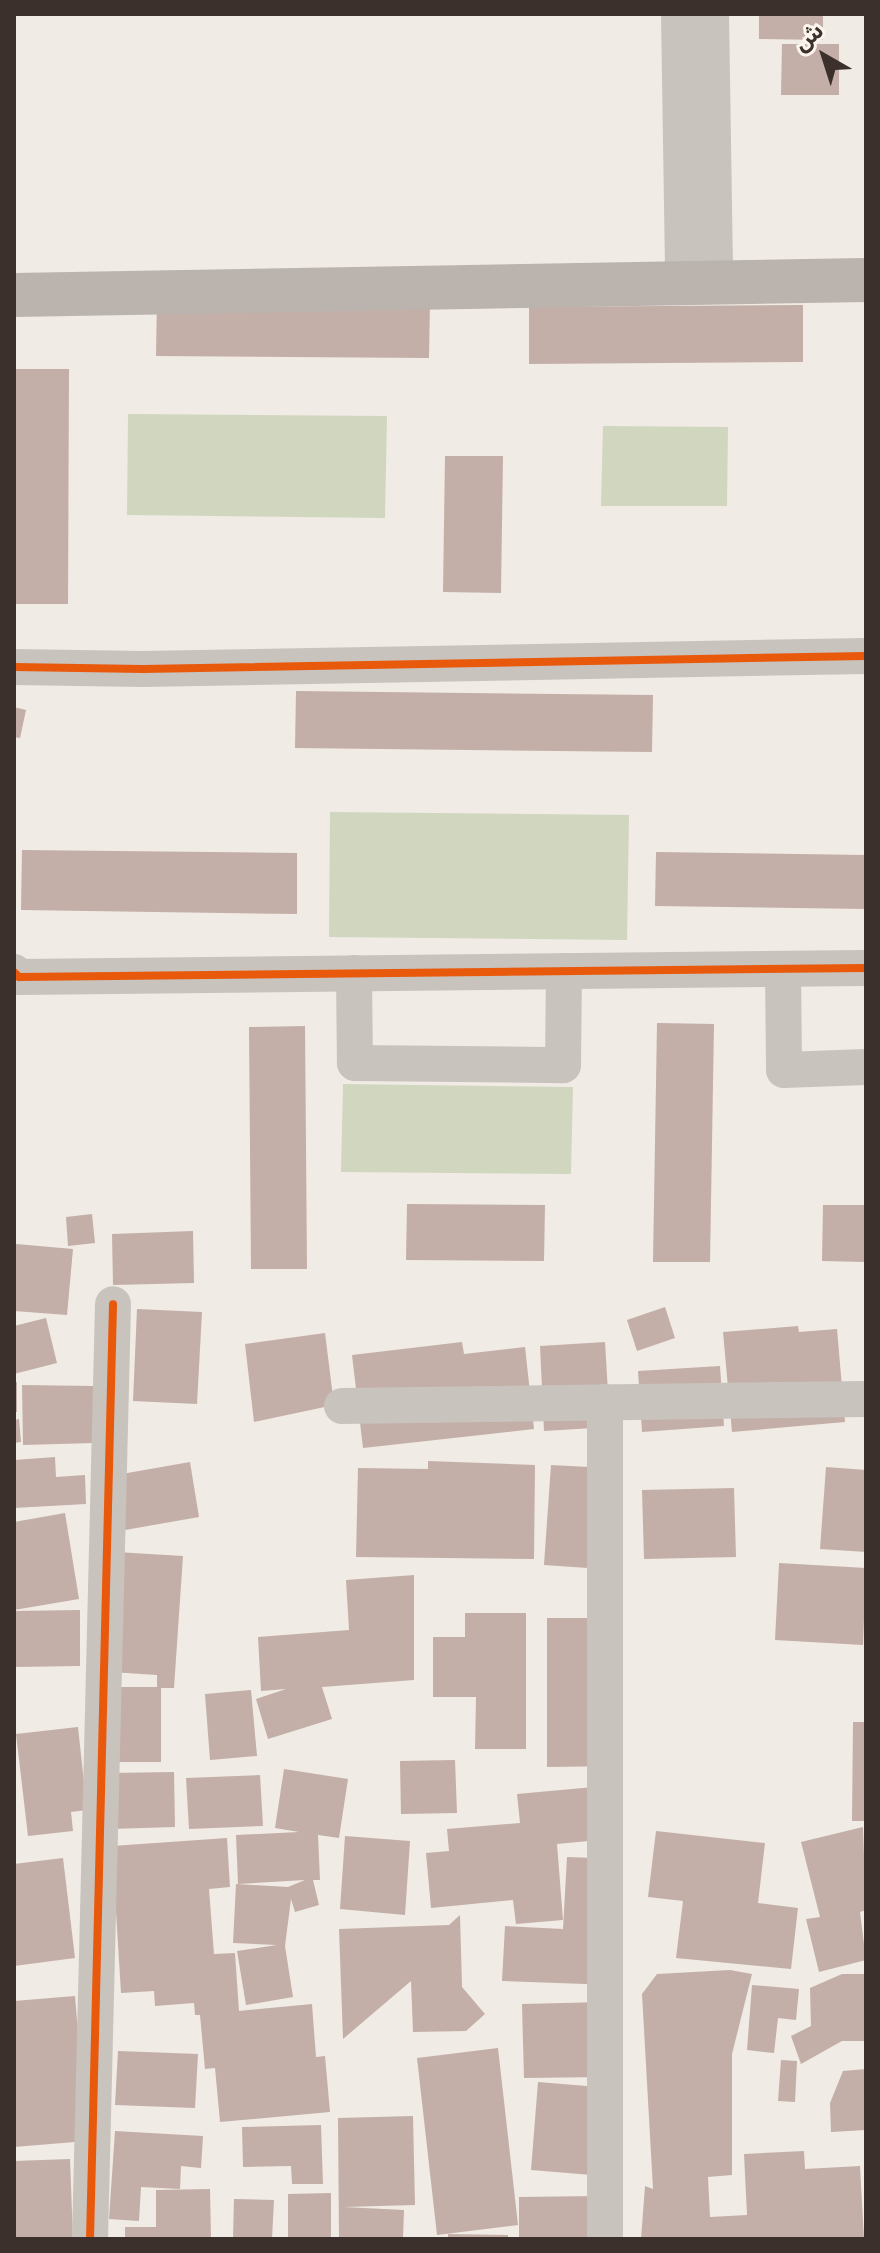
<!DOCTYPE html>
<meta charset="utf-8">
<style>
body{margin:0}
#map{position:relative;width:880px;height:2253px;overflow:hidden;background:#f0ebe5;font-family:"Roboto Condensed","Noto Sans Arabic",sans-serif}
div>[style]{position:absolute}
.green>*{inset:0;background:#d1d6bf}
.building>*{inset:0;background:#c3afa7}
.street>*{height:36px;margin:-18px;padding:0 18px;transform-origin:18px;border-radius:18px;background:#c9c3be}
.secondary>*{height:44px;margin:-22px;padding:0 22px;transform-origin:22px;border-radius:22px;background:#bab3ae}
.cycleway>*{height:8px;margin:-4px;padding:0 4px;transform-origin:4px;border-radius:4px;background:#e8590c}
span{translate:-50% -50%;white-space:nowrap;text-align:center;line-height:1.15;-webkit-text-stroke:6px #fbf5ee;paint-order:stroke}
.frame{position:absolute;inset:0;border:16px solid #3b302b;pointer-events:none}
.north{position:absolute;left:784px;top:16px;width:80px;height:80px;-webkit-text-stroke:6px #fbf5ee;paint-order:stroke;rotate:321deg;font-size:22px;font-weight:700;line-height:32px;text-align:center;color:#3b302b}
.north::after{content:'';display:block;margin:auto;width:28px;height:36px;background:#3b302b;clip-path:polygon(50% 0,100% 100%,50% 72%,0 100%)}
</style>
<div id="map">
<div class="green">
<i style="clip-path:polygon(128px 414px,387px 416px,385px 518px,127px 515px)"></i>
<i style="clip-path:polygon(603px 426px,728px 427px,727px 506px,601px 506px)"></i>
<i style="clip-path:polygon(330px 812px,629px 815px,627px 940px,329px 937px)"></i>
<i style="clip-path:polygon(343px 1084px,573px 1087px,571px 1174px,341px 1172px)"></i>
</div>
<div class="building">
<i style="clip-path:polygon(759px 14px,823px 14px,823px 40px,759px 39px)"></i>
<i style="clip-path:polygon(782px 44px,839px 44px,839px 95px,781px 95px)"></i>
<i style="clip-path:polygon(157px 297px,430px 301px,429px 358px,156px 356px)"></i>
<i style="clip-path:polygon(803px 305px,803px 362px,529px 364px,529px 307px)"></i>
<i style="clip-path:polygon(14px 369px,69px 369px,68px 604px,14px 604px)"></i>
<i style="clip-path:polygon(445px 456px,503px 456px,501px 593px,443px 592px)"></i>
<i style="clip-path:polygon(296px 691px,653px 695px,652px 752px,295px 748px)"></i>
<i style="clip-path:polygon(14px 707px,26px 710px,20px 738px,14px 737px)"></i>
<i style="clip-path:polygon(22px 850px,297px 853px,297px 914px,21px 910px)"></i>
<i style="clip-path:polygon(656px 852px,866px 855px,866px 909px,655px 906px)"></i>
<i style="clip-path:polygon(657px 1023px,714px 1024px,710px 1262px,653px 1262px)"></i>
<i style="clip-path:polygon(305px 1026px,307px 1269px,251px 1269px,249px 1027px)"></i>
<i style="clip-path:polygon(407px 1204px,545px 1205px,544px 1261px,406px 1260px)"></i>
<i style="clip-path:polygon(823px 1205px,866px 1205px,866px 1262px,822px 1261px)"></i>
<i style="clip-path:polygon(92px 1214px,95px 1243px,68px 1246px,66px 1217px)"></i>
<i style="clip-path:polygon(193px 1231px,194px 1283px,113px 1285px,112px 1234px)"></i>
<i style="clip-path:polygon(16px 1244px,73px 1249px,67px 1315px,14px 1311px)"></i>
<i style="clip-path:polygon(665px 1307px,675px 1338px,637px 1351px,627px 1320px)"></i>
<i style="clip-path:polygon(137px 1309px,202px 1312px,197px 1404px,133px 1401px)"></i>
<i style="clip-path:polygon(46px 1318px,57px 1363px,14px 1374px,14px 1326px)"></i>
<i style="clip-path:polygon(798px 1326px,799px 1332px,837px 1329px,845px 1422px,732px 1432px,723px 1332px)"></i>
<i style="clip-path:polygon(325px 1333px,334px 1405px,254px 1422px,245px 1344px)"></i>
<i style="clip-path:polygon(462px 1342px,464px 1354px,525px 1347px,534px 1429px,363px 1448px,352px 1355px)"></i>
<i style="clip-path:polygon(605px 1342px,610px 1427px,544px 1431px,540px 1346px)"></i>
<i style="clip-path:polygon(720px 1366px,724px 1426px,642px 1432px,638px 1371px)"></i>
<i style="clip-path:polygon(14px 1382px,17px 1382px,17px 1412px,14px 1412px)"></i>
<i style="clip-path:polygon(22px 1385px,93px 1386px,94px 1443px,23px 1445px)"></i>
<i style="clip-path:polygon(19px 1419px,21px 1442px,14px 1443px,14px 1420px)"></i>
<i style="clip-path:polygon(55px 1457px,56px 1477px,85px 1475px,86px 1504px,14px 1508px,14px 1460px)"></i>
<i style="clip-path:polygon(428px 1461px,535px 1465px,534px 1559px,356px 1557px,358px 1468px,428px 1469px)"></i>
<i style="clip-path:polygon(190px 1462px,199px 1517px,125px 1530px,116px 1475px)"></i>
<i style="clip-path:polygon(551px 1465px,608px 1468px,602px 1569px,544px 1565px)"></i>
<i style="clip-path:polygon(826px 1467px,866px 1470px,866px 1552px,820px 1549px)"></i>
<i style="clip-path:polygon(734px 1488px,736px 1557px,644px 1559px,642px 1490px)"></i>
<i style="clip-path:polygon(65px 1513px,79px 1599px,14px 1610px,14px 1522px)"></i>
<i style="clip-path:polygon(116px 1552px,183px 1556px,174px 1688px,161px 1688px,161px 1762px,114px 1762px,113px 1687px,157px 1687px,157px 1675px,111px 1672px)"></i>
<i style="clip-path:polygon(779px 1563px,866px 1568px,863px 1645px,775px 1640px)"></i>
<i style="clip-path:polygon(414px 1575px,414px 1680px,322px 1687px,332px 1719px,268px 1739px,256px 1699px,286px 1689px,261px 1691px,258px 1637px,349px 1630px,346px 1580px)"></i>
<i style="clip-path:polygon(80px 1610px,80px 1666px,14px 1667px,14px 1611px)"></i>
<i style="clip-path:polygon(465px 1613px,526px 1613px,526px 1749px,475px 1749px,476px 1697px,433px 1697px,433px 1637px,465px 1637px)"></i>
<i style="clip-path:polygon(547px 1618px,620px 1618px,621px 1766px,547px 1767px)"></i>
<i style="clip-path:polygon(251px 1690px,257px 1756px,210px 1760px,205px 1694px)"></i>
<i style="clip-path:polygon(853px 1722px,866px 1722px,866px 1821px,852px 1821px)"></i>
<i style="clip-path:polygon(78px 1727px,87px 1810px,71px 1812px,73px 1831px,28px 1836px,16px 1734px)"></i>
<i style="clip-path:polygon(455px 1760px,457px 1813px,401px 1814px,400px 1761px)"></i>
<i style="clip-path:polygon(284px 1769px,348px 1779px,339px 1838px,318px 1835px,320px 1880px,313px 1880px,319px 1905px,295px 1912px,291px 1899px,285px 1946px,293px 1997px,246px 2005px,237px 1951px,277px 1945px,233px 1943px,236px 1884px,288px 1887px,305px 1880px,238px 1884px,236px 1835px,299px 1832px,275px 1828px)"></i>
<i style="clip-path:polygon(174px 1772px,175px 1827px,110px 1829px,109px 1773px)"></i>
<i style="clip-path:polygon(260px 1775px,263px 1826px,189px 1829px,186px 1778px)"></i>
<i style="clip-path:polygon(605px 1786px,610px 1839px,557px 1844px,563px 1920px,516px 1924px,513px 1900px,431px 1908px,426px 1853px,449px 1851px,447px 1829px,520px 1823px,517px 1794px)"></i>
<i style="clip-path:polygon(863px 1827px,866px 1910px,860px 1912px,866px 1960px,819px 1972px,806px 1919px,820px 1917px,801px 1842px)"></i>
<i style="clip-path:polygon(656px 1831px,765px 1843px,758px 1903px,798px 1908px,791px 1969px,676px 1958px,683px 1901px,648px 1897px)"></i>
<i style="clip-path:polygon(345px 1836px,410px 1841px,405px 1915px,340px 1909px)"></i>
<i style="clip-path:polygon(227px 1838px,230px 1887px,209px 1889px,214px 1954px,235px 1953px,239px 2011px,312px 2004px,316px 2057px,325px 2056px,330px 2112px,220px 2122px,215px 2068px,205px 2069px,200px 2015px,195px 2015px,194px 2003px,155px 2006px,154px 1991px,121px 1993px,112px 1846px)"></i>
<i style="clip-path:polygon(567px 1857px,619px 1859px,614px 1985px,502px 1981px,505px 1926px,563px 1929px)"></i>
<i style="clip-path:polygon(63px 1858px,75px 1958px,14px 1966px,14px 1864px)"></i>
<i style="clip-path:polygon(460px 1915px,462px 1987px,485px 2014px,466px 2031px,413px 2032px,411px 1981px,343px 2039px,339px 1929px,449px 1925px)"></i>
<i style="clip-path:polygon(730px 1970px,752px 1974px,732px 2054px,732px 2175px,708px 2177px,710px 2217px,747px 2215px,744px 2154px,804px 2151px,805px 2169px,860px 2166px,864px 2239px,641px 2239px,645px 2186px,653px 2189px,642px 1994px,657px 1974px)"></i>
<i style="clip-path:polygon(842px 1974px,866px 1974px,866px 2041px,842px 2041px,801px 2064px,791px 2036px,811px 2026px,810px 1988px)"></i>
<i style="clip-path:polygon(752px 1985px,799px 1989px,796px 2020px,778px 2018px,774px 2053px,747px 2050px)"></i>
<i style="clip-path:polygon(75px 1996px,87px 2141px,14px 2147px,14px 2001px)"></i>
<i style="clip-path:polygon(604px 2002px,605px 2077px,524px 2078px,522px 2004px)"></i>
<i style="clip-path:polygon(498px 2048px,518px 2225px,437px 2235px,417px 2058px)"></i>
<i style="clip-path:polygon(118px 2051px,198px 2054px,195px 2108px,115px 2105px)"></i>
<i style="clip-path:polygon(781px 2060px,797px 2061px,795px 2102px,778px 2101px)"></i>
<i style="clip-path:polygon(866px 2069px,866px 2130px,831px 2132px,830px 2103px,843px 2071px)"></i>
<i style="clip-path:polygon(538px 2082px,611px 2088px,604px 2176px,531px 2170px)"></i>
<i style="clip-path:polygon(413px 2116px,415px 2205px,344px 2207px,404px 2210px,403px 2239px,339px 2239px,338px 2118px)"></i>
<i style="clip-path:polygon(321px 2125px,323px 2184px,292px 2184px,291px 2166px,243px 2167px,242px 2127px)"></i>
<i style="clip-path:polygon(115px 2131px,203px 2136px,201px 2168px,181px 2166px,180px 2189px,141px 2187px,139px 2221px,109px 2219px)"></i>
<i style="clip-path:polygon(70px 2159px,73px 2239px,14px 2239px,14px 2161px)"></i>
<i style="clip-path:polygon(210px 2189px,211px 2239px,125px 2239px,125px 2227px,156px 2227px,156px 2190px)"></i>
<i style="clip-path:polygon(331px 2193px,331px 2239px,288px 2239px,288px 2194px)"></i>
<i style="clip-path:polygon(596px 2196px,596px 2239px,519px 2239px,519px 2197px)"></i>
<i style="clip-path:polygon(234px 2199px,274px 2200px,272px 2239px,233px 2239px)"></i>
<i style="clip-path:polygon(448px 2234px,508px 2235px,508px 2239px,448px 2239px)"></i>
</div>
<div class="street">
<i style="left:679px;top:14px;width:268px;rotate:89.1deg"></i>
<i style="left:711px;top:14px;width:269px;rotate:89.1deg"></i>
<i style="left:14px;top:667px;width:129px;rotate:0.9deg"></i>
<i style="left:143px;top:669px;width:723px;rotate:-1.03deg"></i>
<i style="left:783px;top:969px;width:101px;rotate:89.4deg"></i>
<i style="left:784px;top:1070px;width:82px;rotate:-2.1deg"></i>
<i style="left:14px;top:972px;width:7px;rotate:45deg"></i>
<i style="left:19px;top:977px;width:847px;rotate:-0.61deg"></i>
<i style="left:354px;top:973px;width:90px;rotate:89.4deg"></i>
<i style="left:355px;top:1063px;width:208px;rotate:0.6deg"></i>
<i style="left:563px;top:1065px;width:94px;rotate:-89.4deg"></i>
<i style="left:605px;top:1402px;width:837px;rotate:90deg"></i>
<i style="left:342px;top:1406px;width:524px;rotate:-0.77deg"></i>
<i style="left:90px;top:2239px;width:935px;rotate:-88.59deg"></i>
</div>
<div class="secondary">
<i style="left:14px;top:295px;width:852px;rotate:-1.01deg"></i>
</div>
<div class="cycleway">
<i style="left:14px;top:667px;width:129px;rotate:0.9deg"></i>
<i style="left:143px;top:669px;width:723px;rotate:-1.03deg"></i>
<i style="left:14px;top:972px;width:7px;rotate:45deg"></i>
<i style="left:19px;top:977px;width:847px;rotate:-0.61deg"></i>
<i style="left:90px;top:2239px;width:935px;rotate:-88.59deg"></i>
</div>
<div class="frame"></div>
<div class="north">ش</div>
</div>
